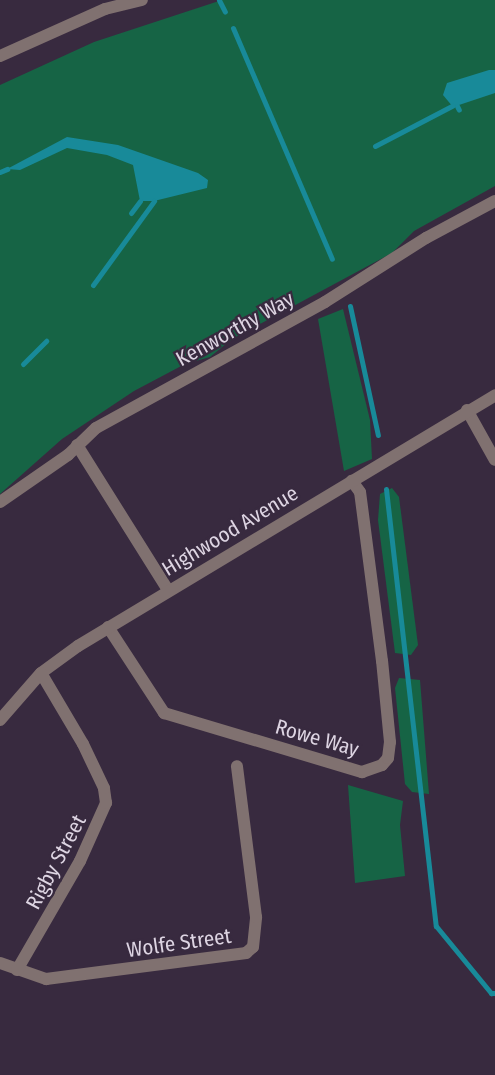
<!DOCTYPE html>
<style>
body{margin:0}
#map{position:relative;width:495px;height:1075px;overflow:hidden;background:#382a3f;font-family:"Fira Sans Condensed",sans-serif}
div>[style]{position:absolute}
.green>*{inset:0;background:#166445}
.water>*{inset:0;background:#188a99}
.stream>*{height:5px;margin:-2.5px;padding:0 2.5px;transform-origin:2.5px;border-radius:2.5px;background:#188a99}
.minor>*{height:12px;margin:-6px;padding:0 6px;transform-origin:6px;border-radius:6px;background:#807170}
span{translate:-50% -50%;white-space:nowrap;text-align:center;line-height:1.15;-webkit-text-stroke:4.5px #382a3f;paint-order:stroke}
.street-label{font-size:21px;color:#ddd4e2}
</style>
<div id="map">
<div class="green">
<i style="clip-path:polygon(222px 0,495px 0,495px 186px,414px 231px,392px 253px,232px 339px,210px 357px,185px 364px,134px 391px,62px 439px,0 494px,0 85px,94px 42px)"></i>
<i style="clip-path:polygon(343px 309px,370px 420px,372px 459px,344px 471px,318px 319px)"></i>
<i style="clip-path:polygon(392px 488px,399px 497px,418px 645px,411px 655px,395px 653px,378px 520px,380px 494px)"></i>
<i style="clip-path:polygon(399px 678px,420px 680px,429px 794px,412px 792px,405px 784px,395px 688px)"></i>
<i style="clip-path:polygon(348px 785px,403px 801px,400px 825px,405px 876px,355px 883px)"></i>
</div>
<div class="water">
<i style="clip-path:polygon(489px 70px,495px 70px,495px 93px,453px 107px,443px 95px,447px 83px)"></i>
<i style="clip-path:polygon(67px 137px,118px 145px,198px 173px,208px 180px,207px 188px,154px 201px,140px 201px,133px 165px,107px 155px,67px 148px,20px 170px,7px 169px)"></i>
</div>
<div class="stream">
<i style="left:219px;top:0;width:13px;rotate:63deg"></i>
<i style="left:233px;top:28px;width:251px;rotate:66.8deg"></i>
<i style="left:457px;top:106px;width:4px;rotate:63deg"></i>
<i style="left:375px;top:146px;width:87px;rotate:-27.5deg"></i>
<i style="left:0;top:172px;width:8px;rotate:-23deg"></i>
<i style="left:131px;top:213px;width:15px;rotate:-53deg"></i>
<i style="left:93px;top:285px;width:104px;rotate:-54deg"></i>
<i style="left:350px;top:306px;width:132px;rotate:77.8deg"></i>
<i style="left:23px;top:364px;width:33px;rotate:-45deg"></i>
<i style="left:386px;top:489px;width:440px;rotate:83.5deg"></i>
<i style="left:436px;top:926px;width:87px;rotate:50.6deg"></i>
<i style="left:491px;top:993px;width:4px"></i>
</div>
<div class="minor">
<i style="left:0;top:56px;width:115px;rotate:-24.1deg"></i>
<i style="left:105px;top:9px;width:38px;rotate:-14deg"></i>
<i style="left:467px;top:410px;width:57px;rotate:60.8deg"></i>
<i style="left:77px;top:445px;width:171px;rotate:57.9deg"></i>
<i style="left:0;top:502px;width:83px;rotate:-34.7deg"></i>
<i style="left:68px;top:455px;width:39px;rotate:-44deg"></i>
<i style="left:96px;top:428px;width:261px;rotate:-28.8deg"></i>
<i style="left:325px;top:302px;width:120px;rotate:-32.4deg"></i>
<i style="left:426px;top:238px;width:78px;rotate:-28.2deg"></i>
<i style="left:108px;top:627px;width:103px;rotate:56.9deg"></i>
<i style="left:164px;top:713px;width:207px;rotate:16.6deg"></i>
<i style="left:362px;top:772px;width:21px;rotate:-19deg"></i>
<i style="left:382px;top:765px;width:9px;rotate:-49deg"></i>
<i style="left:388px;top:758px;width:16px;rotate:-83deg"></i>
<i style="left:390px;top:742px;width:81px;rotate:-95.6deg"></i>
<i style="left:382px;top:661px;width:170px;rotate:-97.4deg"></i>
<i style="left:360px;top:492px;width:14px;rotate:-126deg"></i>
<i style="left:0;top:720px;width:62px;rotate:-48.9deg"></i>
<i style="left:41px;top:673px;width:46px;rotate:-36.1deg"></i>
<i style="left:78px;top:646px;width:487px;rotate:-31deg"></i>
<i style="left:0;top:963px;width:49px;rotate:19.2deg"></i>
<i style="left:46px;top:979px;width:202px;rotate:-7.4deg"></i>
<i style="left:246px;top:953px;width:9px;rotate:-41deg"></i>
<i style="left:253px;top:947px;width:30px;rotate:-84deg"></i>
<i style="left:256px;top:917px;width:152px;rotate:-97.2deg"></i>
<i style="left:17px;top:970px;width:126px;rotate:-60deg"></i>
<i style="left:80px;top:861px;width:64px;rotate:-65.9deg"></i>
<i style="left:106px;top:803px;width:15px;rotate:-98deg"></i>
<i style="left:104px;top:788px;width:49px;rotate:-115.5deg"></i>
<i style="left:83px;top:744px;width:82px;rotate:-120.6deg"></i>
</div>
<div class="street-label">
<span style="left:235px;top:329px;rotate:-29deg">Kenworthy Way</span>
<span style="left:230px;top:531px;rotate:-31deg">Highwood Avenue</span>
<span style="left:317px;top:738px;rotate:16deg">Rowe Way</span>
<span style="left:56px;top:862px;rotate:-62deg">Rigby Street</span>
<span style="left:179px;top:943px;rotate:-8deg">Wolfe Street</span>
</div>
</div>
